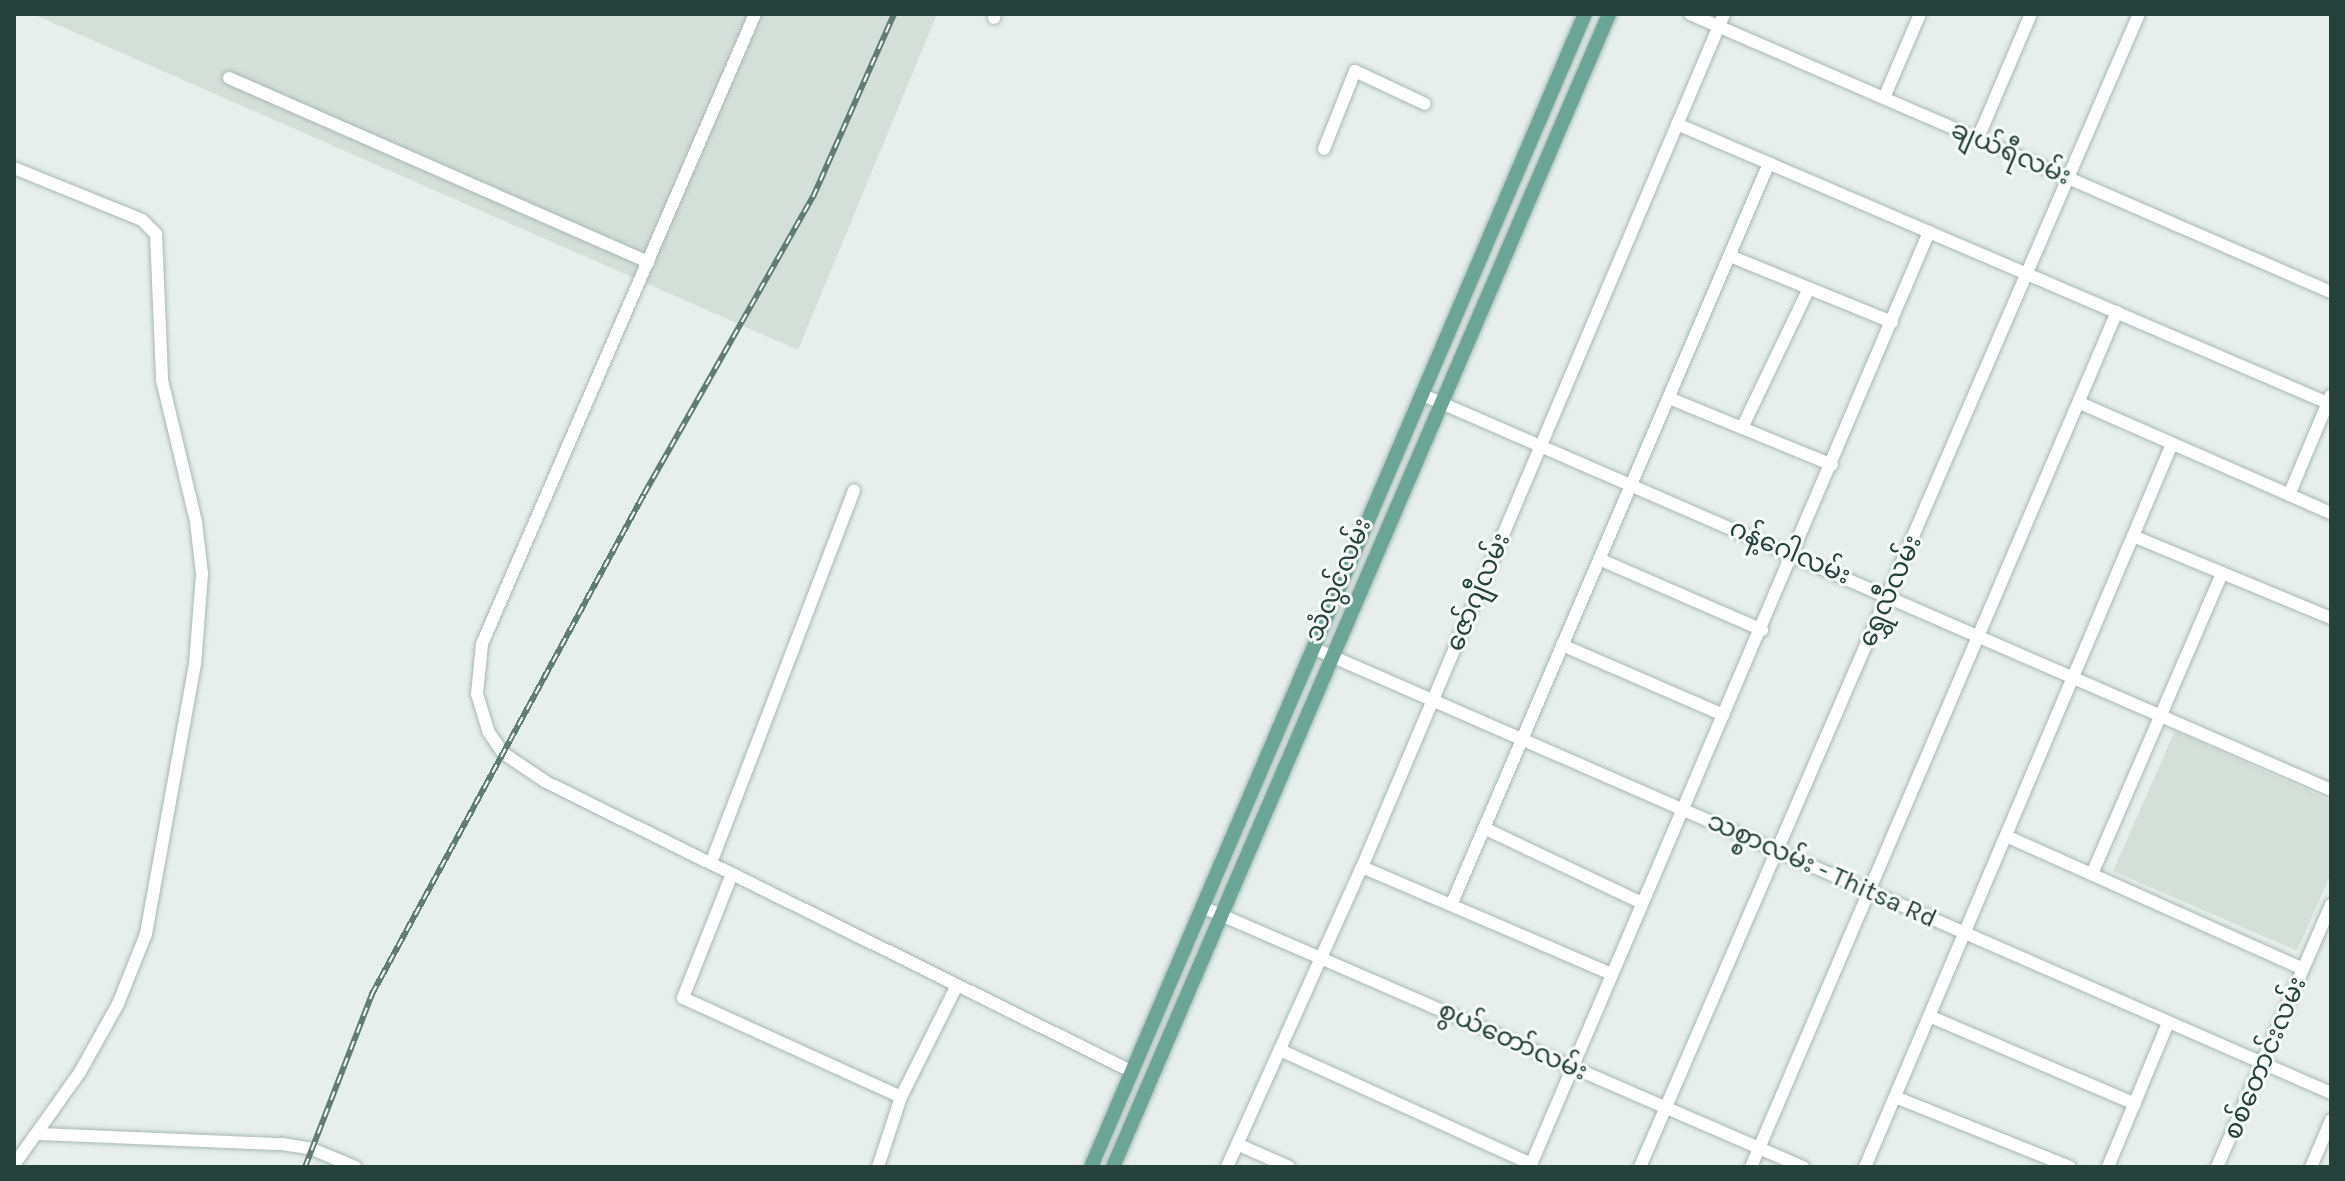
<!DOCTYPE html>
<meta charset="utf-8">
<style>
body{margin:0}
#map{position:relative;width:2345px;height:1181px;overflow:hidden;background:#e6efeb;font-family:Karla,"Noto Sans Myanmar",sans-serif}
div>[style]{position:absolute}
.built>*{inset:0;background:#d4dfda}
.roads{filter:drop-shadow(0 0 2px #a8b8b2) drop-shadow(0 0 2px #a8b8b2)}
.minor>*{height:12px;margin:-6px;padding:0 6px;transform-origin:6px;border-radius:6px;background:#fff}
.major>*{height:14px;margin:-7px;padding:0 7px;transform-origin:7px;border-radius:7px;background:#6aa596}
.rail>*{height:6px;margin-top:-3px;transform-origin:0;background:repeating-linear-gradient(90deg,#f7fbf9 0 9px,#5f7d75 0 18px);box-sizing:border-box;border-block:2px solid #5f7d75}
span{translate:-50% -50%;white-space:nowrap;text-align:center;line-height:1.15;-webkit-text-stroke:6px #f7fbf9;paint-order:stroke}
.street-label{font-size:26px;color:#24423a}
.frame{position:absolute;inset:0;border:16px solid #24423a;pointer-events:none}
</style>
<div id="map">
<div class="built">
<i style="clip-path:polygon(33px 14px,937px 14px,798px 350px)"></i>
<i style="clip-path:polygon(2175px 731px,2331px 801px,2331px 873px,2297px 951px,2113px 871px)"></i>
</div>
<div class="roads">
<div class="minor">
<i style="left:755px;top:14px;width:687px;rotate:113.43deg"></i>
<i style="left:482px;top:644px;width:50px;rotate:95.7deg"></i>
<i style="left:477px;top:694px;width:39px;rotate:73deg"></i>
<i style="left:488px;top:731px;width:27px;rotate:56deg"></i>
<i style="left:503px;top:753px;width:52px;rotate:34deg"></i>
<i style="left:546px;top:782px;width:652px;rotate:26.29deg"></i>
<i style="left:1690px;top:14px;width:699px;rotate:23.45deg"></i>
<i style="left:994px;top:18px;width:4px;rotate:-76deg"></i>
<i style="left:229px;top:78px;width:458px;rotate:23.7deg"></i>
<i style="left:1884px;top:98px;width:91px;rotate:-66.8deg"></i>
<i style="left:1677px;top:124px;width:708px;rotate:23.2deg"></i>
<i style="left:1978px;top:138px;width:135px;rotate:-66.9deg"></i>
<i style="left:1324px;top:149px;width:84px;rotate:-68.3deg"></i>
<i style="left:1355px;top:71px;width:77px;rotate:25.2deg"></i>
<i style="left:14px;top:168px;width:138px;rotate:22.1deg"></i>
<i style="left:142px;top:220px;width:20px;rotate:45deg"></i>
<i style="left:156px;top:234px;width:146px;rotate:87.6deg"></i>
<i style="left:162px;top:380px;width:146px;rotate:76.5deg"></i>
<i style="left:196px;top:522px;width:52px;rotate:83.4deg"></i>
<i style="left:202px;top:574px;width:90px;rotate:94.4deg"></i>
<i style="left:195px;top:664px;width:274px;rotate:100.3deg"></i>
<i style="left:146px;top:934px;width:75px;rotate:111.8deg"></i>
<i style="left:118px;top:1004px;width:78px;rotate:119.2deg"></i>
<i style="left:80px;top:1072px;width:114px;rotate:125.4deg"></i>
<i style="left:1730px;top:256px;width:175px;rotate:22.2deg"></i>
<i style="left:1423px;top:395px;width:990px;rotate:23.51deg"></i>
<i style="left:1669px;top:398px;width:176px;rotate:22.3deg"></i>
<i style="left:2080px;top:403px;width:274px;rotate:23.7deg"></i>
<i style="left:1742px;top:428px;width:155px;rotate:-64.4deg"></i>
<i style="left:2289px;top:495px;width:108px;rotate:-67.2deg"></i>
<i style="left:2133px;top:536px;width:214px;rotate:22.5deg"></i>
<i style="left:1599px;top:559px;width:178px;rotate:23.5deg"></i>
<i style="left:1562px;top:645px;width:176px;rotate:23.4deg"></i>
<i style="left:1313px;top:648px;width:1111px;rotate:23.61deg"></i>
<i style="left:1484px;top:828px;width:175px;rotate:25.4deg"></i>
<i style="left:2006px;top:836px;width:325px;rotate:24.1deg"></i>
<i style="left:711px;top:863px;width:399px;rotate:-69deg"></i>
<i style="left:1362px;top:867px;width:272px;rotate:23.2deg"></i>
<i style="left:732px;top:874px;width:133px;rotate:111.6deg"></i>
<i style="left:683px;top:998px;width:239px;rotate:24.4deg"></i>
<i style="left:2092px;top:874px;width:328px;rotate:-66.6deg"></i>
<i style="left:1452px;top:903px;width:805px;rotate:-66.81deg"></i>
<i style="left:1205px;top:908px;width:652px;rotate:23.42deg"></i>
<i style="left:1929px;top:1016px;width:224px;rotate:23.1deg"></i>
<i style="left:1280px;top:1050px;width:276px;rotate:24.4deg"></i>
<i style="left:1895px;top:1097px;width:188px;rotate:21.8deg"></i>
<i style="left:40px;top:1134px;width:242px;rotate:2.4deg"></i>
<i style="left:282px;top:1144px;width:30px;rotate:9deg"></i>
<i style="left:312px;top:1149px;width:47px;rotate:22.7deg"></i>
<i style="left:1237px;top:1144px;width:57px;rotate:23.9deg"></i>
<i style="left:878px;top:1167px;width:74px;rotate:-71.8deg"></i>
<i style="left:901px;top:1097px;width:125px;rotate:-63.4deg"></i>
<i style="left:1227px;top:1167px;width:329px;rotate:-65.8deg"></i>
<i style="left:1362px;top:867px;width:927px;rotate:-67deg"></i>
<i style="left:1530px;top:1167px;width:1017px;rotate:-66.89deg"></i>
<i style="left:1640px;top:1167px;width:1256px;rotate:-66.6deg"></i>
<i style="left:1751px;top:1167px;width:930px;rotate:-66.83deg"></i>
<i style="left:1865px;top:1167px;width:785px;rotate:-66.99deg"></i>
<i style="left:2108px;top:1167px;width:156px;rotate:-67.4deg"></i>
<i style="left:2217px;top:1167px;width:286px;rotate:-66.5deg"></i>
<i style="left:2311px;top:1167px;width:51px;rotate:-66.9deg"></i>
</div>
<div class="major">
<i style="left:1091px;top:1167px;width:1254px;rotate:-66.81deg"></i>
<i style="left:1113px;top:1167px;width:1255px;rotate:-66.72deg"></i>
</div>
</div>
<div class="rail">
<i style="left:305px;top:1167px;width:186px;rotate:-68.8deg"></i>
<i style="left:372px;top:994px;width:569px;rotate:-61.45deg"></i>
<i style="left:644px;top:494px;width:342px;rotate:-60.4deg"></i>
<i style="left:813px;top:197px;width:200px;rotate:-66.1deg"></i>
</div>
<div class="street-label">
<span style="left:2011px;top:153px;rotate:23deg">ချယ်ရီလမ်း</span>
<span style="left:1790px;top:552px;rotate:23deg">ဂန့်ဂေါလမ်း</span>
<span style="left:1338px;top:580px;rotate:-67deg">သံလွင်လမ်း</span>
<span style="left:1890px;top:591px;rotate:-66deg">ရွှေလီလမ်း</span>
<span style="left:1478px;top:592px;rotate:-67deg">ဇော်ဂျီလမ်း</span>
<span style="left:1822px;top:870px;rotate:24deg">သစ္စာလမ်း - Thitsa Rd</span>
<span style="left:1513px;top:1041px;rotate:24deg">စွယ်တော်လမ်း</span>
<span style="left:2265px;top:1058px;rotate:-67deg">စစ်တောင်းလမ်း</span>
</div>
<div class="frame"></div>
</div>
